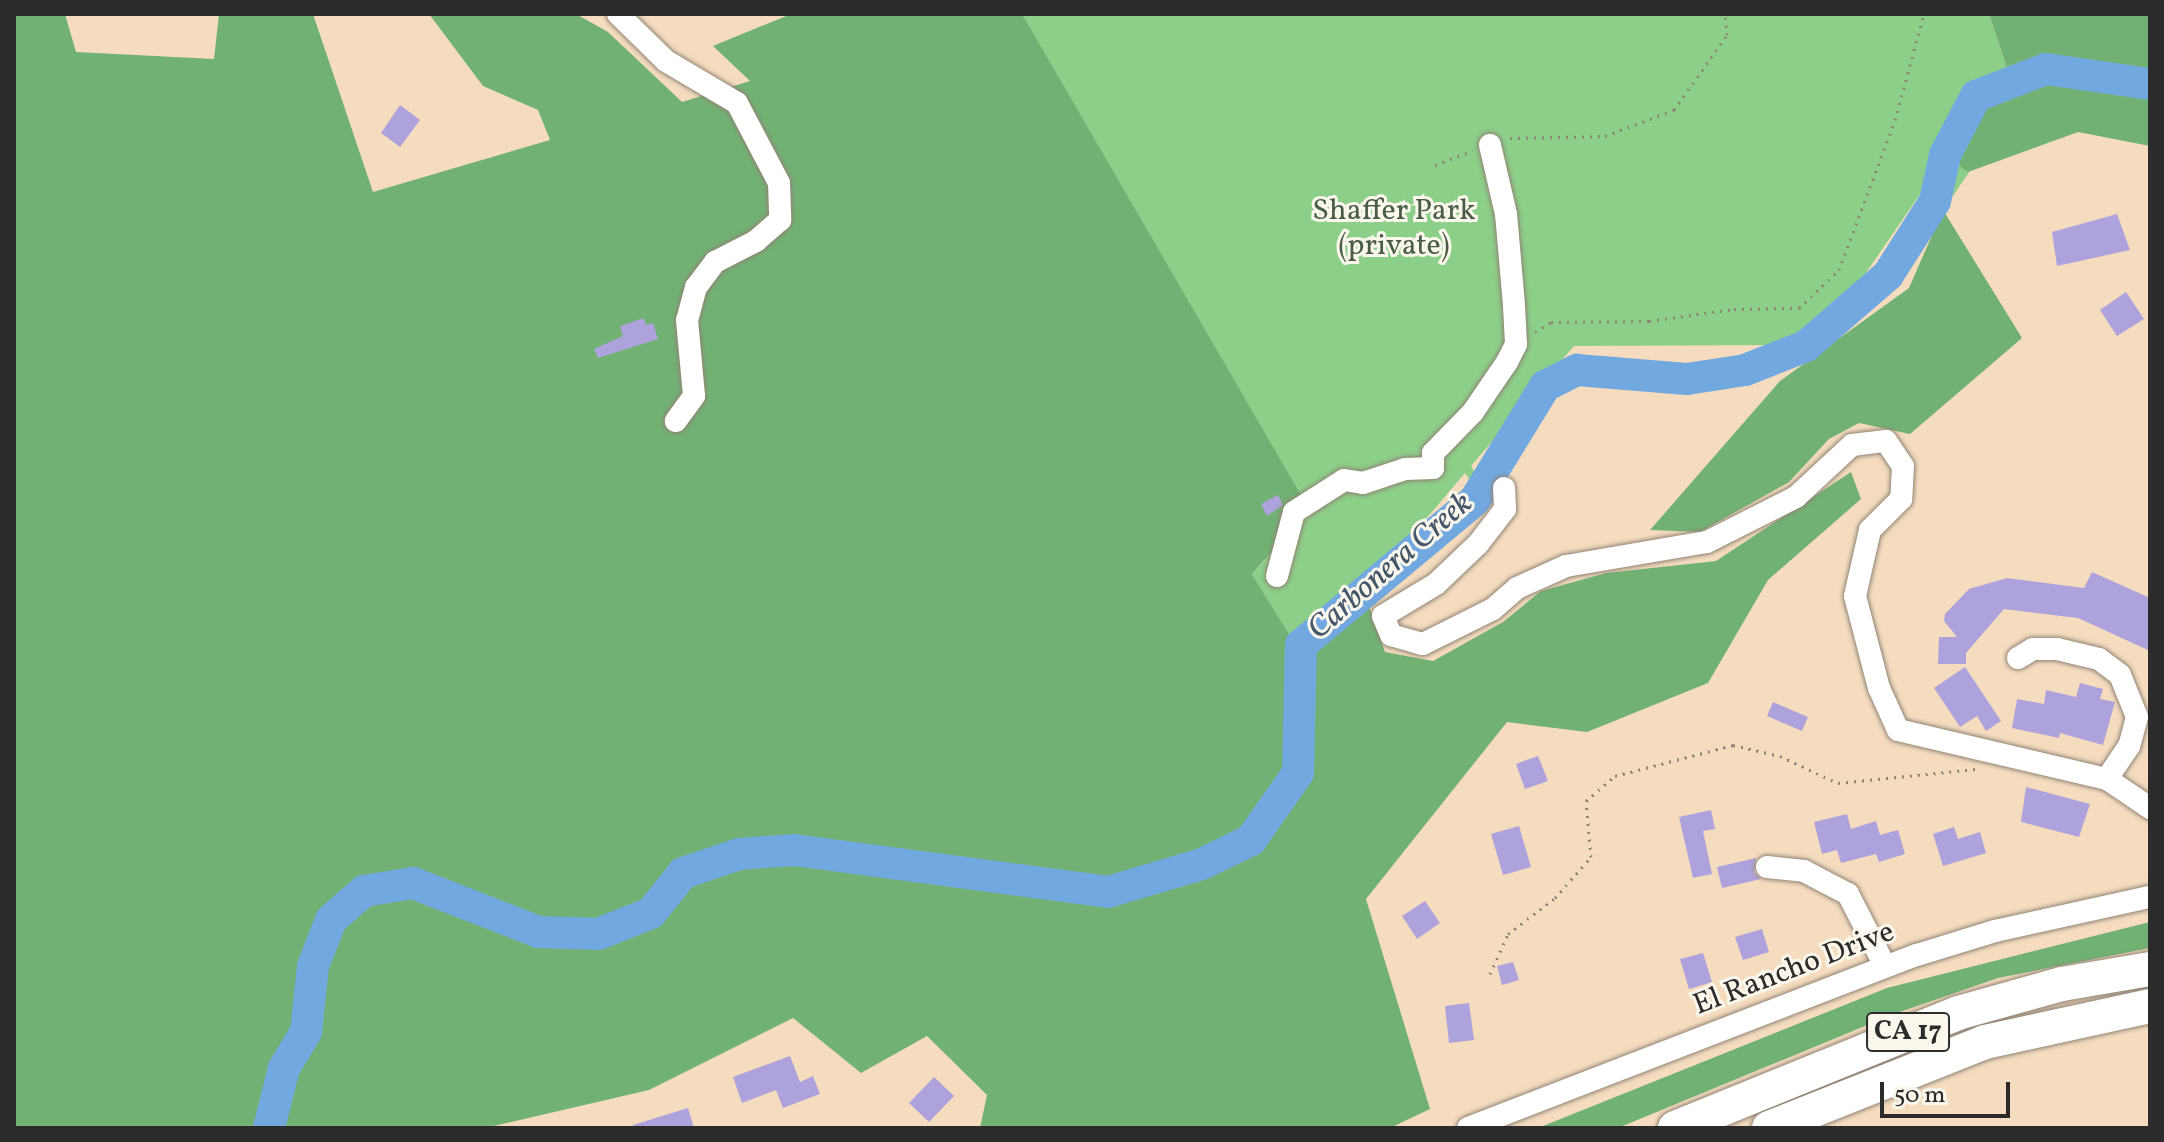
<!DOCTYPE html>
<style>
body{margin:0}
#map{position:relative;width:2164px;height:1142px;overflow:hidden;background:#f5dcbf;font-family:Vollkorn,serif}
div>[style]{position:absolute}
.green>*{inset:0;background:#8ccf88}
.forest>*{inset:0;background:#71b274}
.river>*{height:32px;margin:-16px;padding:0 16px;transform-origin:16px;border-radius:16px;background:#72a8e0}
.building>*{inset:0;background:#ada2db}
.path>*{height:3px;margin-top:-1.5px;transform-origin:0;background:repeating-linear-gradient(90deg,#908475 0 2px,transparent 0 8px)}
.roads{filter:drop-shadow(0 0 2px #908475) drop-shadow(0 0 2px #908475)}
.minor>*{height:22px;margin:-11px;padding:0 11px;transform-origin:11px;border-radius:11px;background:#fff}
.highway>*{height:34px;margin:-17px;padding:0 17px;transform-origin:17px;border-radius:17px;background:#fff}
span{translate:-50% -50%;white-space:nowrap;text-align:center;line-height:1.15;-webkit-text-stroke:6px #fbf7ec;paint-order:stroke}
.shield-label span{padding:2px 6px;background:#fbf7ec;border:2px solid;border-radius:6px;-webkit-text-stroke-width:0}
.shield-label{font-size:28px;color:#2b2b2b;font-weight:700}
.park-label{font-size:30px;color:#485c47}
.street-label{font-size:30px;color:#2b2b2b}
.water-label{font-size:32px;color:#44576a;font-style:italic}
.frame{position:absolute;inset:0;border:16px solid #2b2b2b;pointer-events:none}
.scale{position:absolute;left:1880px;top:1082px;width:130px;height:36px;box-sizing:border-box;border:4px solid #2b2b2b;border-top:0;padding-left:10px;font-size:24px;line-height:28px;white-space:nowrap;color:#2b2b2b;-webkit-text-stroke:6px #fbf7ec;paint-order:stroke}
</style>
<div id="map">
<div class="green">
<i style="clip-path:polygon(1022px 14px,1989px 14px,2012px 83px,2057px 114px,1995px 134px,1944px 209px,1927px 184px,1861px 280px,1783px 345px,1574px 346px,1471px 466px,1477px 476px,1472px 484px,1465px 473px,1305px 661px,1252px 574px,1265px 560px,1261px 547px)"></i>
</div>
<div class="forest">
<i style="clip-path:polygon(14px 14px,65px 14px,76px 52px,214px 59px,219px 14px,313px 14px,373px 192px,550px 140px,538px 110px,483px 86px,429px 14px,576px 14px,608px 32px,682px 102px,750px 81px,713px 46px,791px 14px,1022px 14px,1309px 509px,1252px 574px,1305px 660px,1364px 592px,1385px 652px,1433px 661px,1503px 622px,1541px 591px,1606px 573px,1716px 561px,1851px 472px,1861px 499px,1768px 580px,1708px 683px,1587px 732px,1507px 722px,1366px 899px,1430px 1109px,1390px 1128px,980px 1128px,987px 1095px,927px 1036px,861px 1073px,793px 1018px,649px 1090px,485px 1128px,14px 1128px)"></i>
<i style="clip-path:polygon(1989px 14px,2150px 14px,2150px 146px,2078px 132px,1968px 172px,1962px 168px,1950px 153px,1998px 88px,2012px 83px)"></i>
<i style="clip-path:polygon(1943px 210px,2022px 338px,1910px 434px,1859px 423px,1829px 439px,1789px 482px,1700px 532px,1650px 530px,1780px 381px,1909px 288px)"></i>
<i style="clip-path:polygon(2150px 922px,2150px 948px,1998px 978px,1894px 1014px,1618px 1128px,1538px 1128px,1887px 988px)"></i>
</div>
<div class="river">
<i style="left:269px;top:1128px;width:62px;rotate:-76deg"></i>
<i style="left:284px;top:1068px;width:42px;rotate:-58.6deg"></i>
<i style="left:306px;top:1032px;width:66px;rotate:-83.9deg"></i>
<i style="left:313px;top:966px;width:49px;rotate:-68.6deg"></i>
<i style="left:331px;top:920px;width:44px;rotate:-41.3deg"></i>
<i style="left:364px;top:891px;width:50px;rotate:-9.3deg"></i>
<i style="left:413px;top:883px;width:135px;rotate:21.3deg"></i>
<i style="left:539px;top:932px;width:59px;rotate:1.9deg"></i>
<i style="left:598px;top:934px;width:57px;rotate:-21.6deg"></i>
<i style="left:651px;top:913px;width:51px;rotate:-51.3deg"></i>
<i style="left:683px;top:873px;width:59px;rotate:-18.7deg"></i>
<i style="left:739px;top:854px;width:55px;rotate:-4.2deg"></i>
<i style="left:794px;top:850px;width:317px;rotate:7.6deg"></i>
<i style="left:1108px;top:892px;width:98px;rotate:-16.6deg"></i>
<i style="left:1202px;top:864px;width:55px;rotate:-26.1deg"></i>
<i style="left:1251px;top:840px;width:82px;rotate:-55deg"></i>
<i style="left:1298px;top:773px;width:128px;rotate:-88.7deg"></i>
<i style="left:1301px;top:645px;width:226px;rotate:-39.8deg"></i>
<i style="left:1475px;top:500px;width:134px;rotate:-58.4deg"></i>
<i style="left:1545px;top:386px;width:36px;rotate:-27deg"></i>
<i style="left:1577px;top:370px;width:110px;rotate:4.7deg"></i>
<i style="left:1687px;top:379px;width:59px;rotate:-8.8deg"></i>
<i style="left:1745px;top:370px;width:66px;rotate:-21.5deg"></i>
<i style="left:1806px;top:346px;width:108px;rotate:-40.9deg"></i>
<i style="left:1888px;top:275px;width:88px;rotate:-57.6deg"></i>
<i style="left:1935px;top:201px;width:47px;rotate:-77.7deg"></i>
<i style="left:1945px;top:155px;width:67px;rotate:-62.3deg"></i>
<i style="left:1976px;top:96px;width:75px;rotate:-21.1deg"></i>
<i style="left:2046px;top:69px;width:105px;rotate:8.2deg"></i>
</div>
<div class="building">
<i style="clip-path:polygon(400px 105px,420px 120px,400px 147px,381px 133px)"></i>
<i style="clip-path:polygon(2117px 214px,2130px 250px,2057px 266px,2052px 232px)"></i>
<i style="clip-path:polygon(2126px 292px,2144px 319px,2117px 336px,2100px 310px)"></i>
<i style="clip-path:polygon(644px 318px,646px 325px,653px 323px,658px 339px,598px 358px,594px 349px,623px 336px,620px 326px)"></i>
<i style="clip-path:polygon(1278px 495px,1283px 505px,1267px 516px,1261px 504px)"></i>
<i style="clip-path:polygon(2092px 572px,2150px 598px,2150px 651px,2078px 618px,2004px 609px,1966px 653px,1966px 664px,1938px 664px,1939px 637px,1957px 637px,1944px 621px,1945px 614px,1969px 589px,2007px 578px,2084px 588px)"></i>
<i style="clip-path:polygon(1965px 667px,2001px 721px,1986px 731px,1977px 716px,1960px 727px,1934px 688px)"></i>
<i style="clip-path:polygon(2080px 683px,2103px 689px,2100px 699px,2115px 702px,2103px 745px,2060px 733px,2059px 738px,2012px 728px,2017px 699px,2044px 704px,2046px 690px,2076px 697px)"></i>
<i style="clip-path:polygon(1773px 702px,1808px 717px,1802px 731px,1767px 716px)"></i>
<i style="clip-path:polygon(1538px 756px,1548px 781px,1525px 789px,1516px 764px)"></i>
<i style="clip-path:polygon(2026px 787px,2090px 804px,2079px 837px,2021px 822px)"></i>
<i style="clip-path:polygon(1711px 810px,1715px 829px,1703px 831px,1712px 874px,1693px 878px,1679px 817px)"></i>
<i style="clip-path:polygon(1847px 814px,1851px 829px,1876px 821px,1880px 835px,1898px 830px,1905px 854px,1879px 862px,1876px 854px,1841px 863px,1837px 850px,1822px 854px,1814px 822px)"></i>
<i style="clip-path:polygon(1519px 826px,1531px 867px,1503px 875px,1491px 834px)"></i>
<i style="clip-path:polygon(1954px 827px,1958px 839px,1980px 832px,1986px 853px,1943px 866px,1933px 834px)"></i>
<i style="clip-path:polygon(1756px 858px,1754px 872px,1761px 879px,1722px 888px,1717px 867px)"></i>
<i style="clip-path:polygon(1425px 901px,1440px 923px,1417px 939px,1402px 916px)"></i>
<i style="clip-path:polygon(1762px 929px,1769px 952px,1743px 960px,1735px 937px)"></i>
<i style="clip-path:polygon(1703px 953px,1712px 982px,1689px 989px,1680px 959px)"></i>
<i style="clip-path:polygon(1513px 962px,1519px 980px,1502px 985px,1497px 966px)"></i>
<i style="clip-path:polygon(1469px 1003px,1474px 1040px,1449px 1043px,1445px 1006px)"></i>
<i style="clip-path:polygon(790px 1056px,800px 1082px,813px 1076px,820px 1094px,783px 1108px,776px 1090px,742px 1103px,733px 1077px)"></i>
<i style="clip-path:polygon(934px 1077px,954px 1096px,929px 1122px,909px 1103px)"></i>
<i style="clip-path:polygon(688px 1108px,694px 1128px,633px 1128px,633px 1125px)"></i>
</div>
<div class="path">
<i style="left:1510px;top:138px;width:95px;rotate:-1.2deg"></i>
<i style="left:1605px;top:136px;width:74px;rotate:-20.6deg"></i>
<i style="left:1674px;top:110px;width:92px;rotate:-54.8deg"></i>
<i style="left:1727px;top:35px;width:21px;rotate:-95deg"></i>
<i style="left:1435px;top:165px;width:40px;rotate:-21deg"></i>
<i style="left:1535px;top:332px;width:19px;rotate:-32deg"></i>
<i style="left:1551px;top:322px;width:98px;rotate:-0.6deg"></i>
<i style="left:1649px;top:321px;width:86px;rotate:-8deg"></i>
<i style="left:1734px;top:309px;width:65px;rotate:-0.9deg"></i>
<i style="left:1799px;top:308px;width:55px;rotate:-43.5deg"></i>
<i style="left:1839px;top:270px;width:160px;rotate:-69.5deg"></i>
<i style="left:1895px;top:120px;width:110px;rotate:-74.7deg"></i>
<i style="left:1490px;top:974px;width:44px;rotate:-65.8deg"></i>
<i style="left:1508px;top:934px;width:59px;rotate:-37.5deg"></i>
<i style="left:1555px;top:898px;width:55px;rotate:-48.7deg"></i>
<i style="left:1591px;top:857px;width:56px;rotate:-95.1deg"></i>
<i style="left:1586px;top:801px;width:38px;rotate:-41deg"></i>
<i style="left:1615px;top:776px;width:122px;rotate:-14.7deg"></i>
<i style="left:1733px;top:745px;width:48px;rotate:13.2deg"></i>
<i style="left:1780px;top:756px;width:64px;rotate:25deg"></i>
<i style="left:1838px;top:783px;width:138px;rotate:-5.8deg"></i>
</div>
<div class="roads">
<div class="minor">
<i style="left:618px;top:14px;width:67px;rotate:44.4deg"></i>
<i style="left:666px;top:61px;width:82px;rotate:30.6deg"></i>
<i style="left:737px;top:103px;width:90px;rotate:62.3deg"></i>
<i style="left:779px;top:183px;width:37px;rotate:88deg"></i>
<i style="left:780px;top:220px;width:32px;rotate:139deg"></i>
<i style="left:756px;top:241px;width:46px;rotate:152.9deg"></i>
<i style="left:715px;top:262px;width:31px;rotate:127deg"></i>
<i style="left:696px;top:287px;width:34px;rotate:105deg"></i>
<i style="left:687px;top:320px;width:76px;rotate:84.7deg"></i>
<i style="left:694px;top:396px;width:31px;rotate:126deg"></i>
<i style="left:1504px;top:488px;width:21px;rotate:87deg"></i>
<i style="left:1505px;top:509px;width:44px;rotate:127.6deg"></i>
<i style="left:1478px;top:544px;width:58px;rotate:136.4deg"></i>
<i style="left:1436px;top:584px;width:62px;rotate:148.9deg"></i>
<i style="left:1383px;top:616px;width:21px;rotate:67deg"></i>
<i style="left:1391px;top:635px;width:33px;rotate:16deg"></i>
<i style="left:1423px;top:644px;width:78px;rotate:-26.6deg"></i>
<i style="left:1493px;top:609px;width:32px;rotate:-41deg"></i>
<i style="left:1517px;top:588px;width:54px;rotate:-24.2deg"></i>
<i style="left:1566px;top:566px;width:143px;rotate:-9.7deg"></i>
<i style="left:1707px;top:542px;width:100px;rotate:-26.8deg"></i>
<i style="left:1796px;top:497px;width:76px;rotate:-42.9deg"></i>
<i style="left:1852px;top:445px;width:34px;rotate:-7deg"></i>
<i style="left:1886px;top:441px;width:30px;rotate:56deg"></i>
<i style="left:1903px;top:466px;width:33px;rotate:93deg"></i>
<i style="left:1901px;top:499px;width:44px;rotate:135deg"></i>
<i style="left:1870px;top:530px;width:68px;rotate:102.8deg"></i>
<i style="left:1855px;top:596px;width:95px;rotate:75.4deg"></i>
<i style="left:1879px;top:688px;width:46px;rotate:65.7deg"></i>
<i style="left:1898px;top:730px;width:215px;rotate:13.2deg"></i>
<i style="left:2107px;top:779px;width:52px;rotate:34deg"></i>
<i style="left:1277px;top:576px;width:66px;rotate:-75.1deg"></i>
<i style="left:1294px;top:512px;width:59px;rotate:-32.6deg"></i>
<i style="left:1344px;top:480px;width:19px;rotate:9deg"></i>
<i style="left:1363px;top:483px;width:44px;rotate:-18.4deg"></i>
<i style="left:1405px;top:469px;width:28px;rotate:-2deg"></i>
<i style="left:1433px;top:468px;width:15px;rotate:-90deg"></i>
<i style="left:1433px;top:453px;width:57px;rotate:-45.7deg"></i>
<i style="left:1473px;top:412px;width:60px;rotate:-55.8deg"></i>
<i style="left:1507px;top:362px;width:20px;rotate:-63deg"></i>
<i style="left:1516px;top:344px;width:39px;rotate:-93deg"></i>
<i style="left:1514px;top:305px;width:91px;rotate:-95deg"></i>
<i style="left:1506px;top:214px;width:71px;rotate:-103.1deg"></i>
<i style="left:2018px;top:658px;width:17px;rotate:-31deg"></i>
<i style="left:2033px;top:649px;width:24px"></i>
<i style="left:2057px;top:649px;width:43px;rotate:13.4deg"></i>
<i style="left:2099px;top:659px;width:26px;rotate:37deg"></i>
<i style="left:2120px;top:675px;width:45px;rotate:68deg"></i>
<i style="left:2137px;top:717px;width:30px;rotate:105deg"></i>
<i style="left:2129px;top:746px;width:40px;rotate:124deg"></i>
<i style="left:1767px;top:867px;width:37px;rotate:6deg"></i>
<i style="left:1804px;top:871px;width:50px;rotate:27.6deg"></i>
<i style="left:1848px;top:894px;width:81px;rotate:62.8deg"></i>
<i style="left:1468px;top:1128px;width:481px;rotate:-21.1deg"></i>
<i style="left:1917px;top:955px;width:82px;rotate:-17.1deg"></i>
<i style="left:1995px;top:931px;width:159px;rotate:-12.4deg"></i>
</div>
<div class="highway">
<i style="left:1675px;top:1128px;width:305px;rotate:-22.1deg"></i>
<i style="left:1958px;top:1013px;width:108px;rotate:-15.6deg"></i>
<i style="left:2062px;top:984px;width:89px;rotate:-9.7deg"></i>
<i style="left:1769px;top:1128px;width:232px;rotate:-21.7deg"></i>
<i style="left:1985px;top:1042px;width:169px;rotate:-12.3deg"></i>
</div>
</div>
<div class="shield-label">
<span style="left:1908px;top:1032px">CA 17</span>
</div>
<div class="park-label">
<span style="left:1394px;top:228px">Shaffer Park<br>(private)</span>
</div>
<div class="street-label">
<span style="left:1794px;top:969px;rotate:-21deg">El Rancho Drive</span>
</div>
<div class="water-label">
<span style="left:1391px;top:567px;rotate:-41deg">Carbonera Creek</span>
</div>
<div class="frame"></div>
<div class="scale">50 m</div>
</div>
